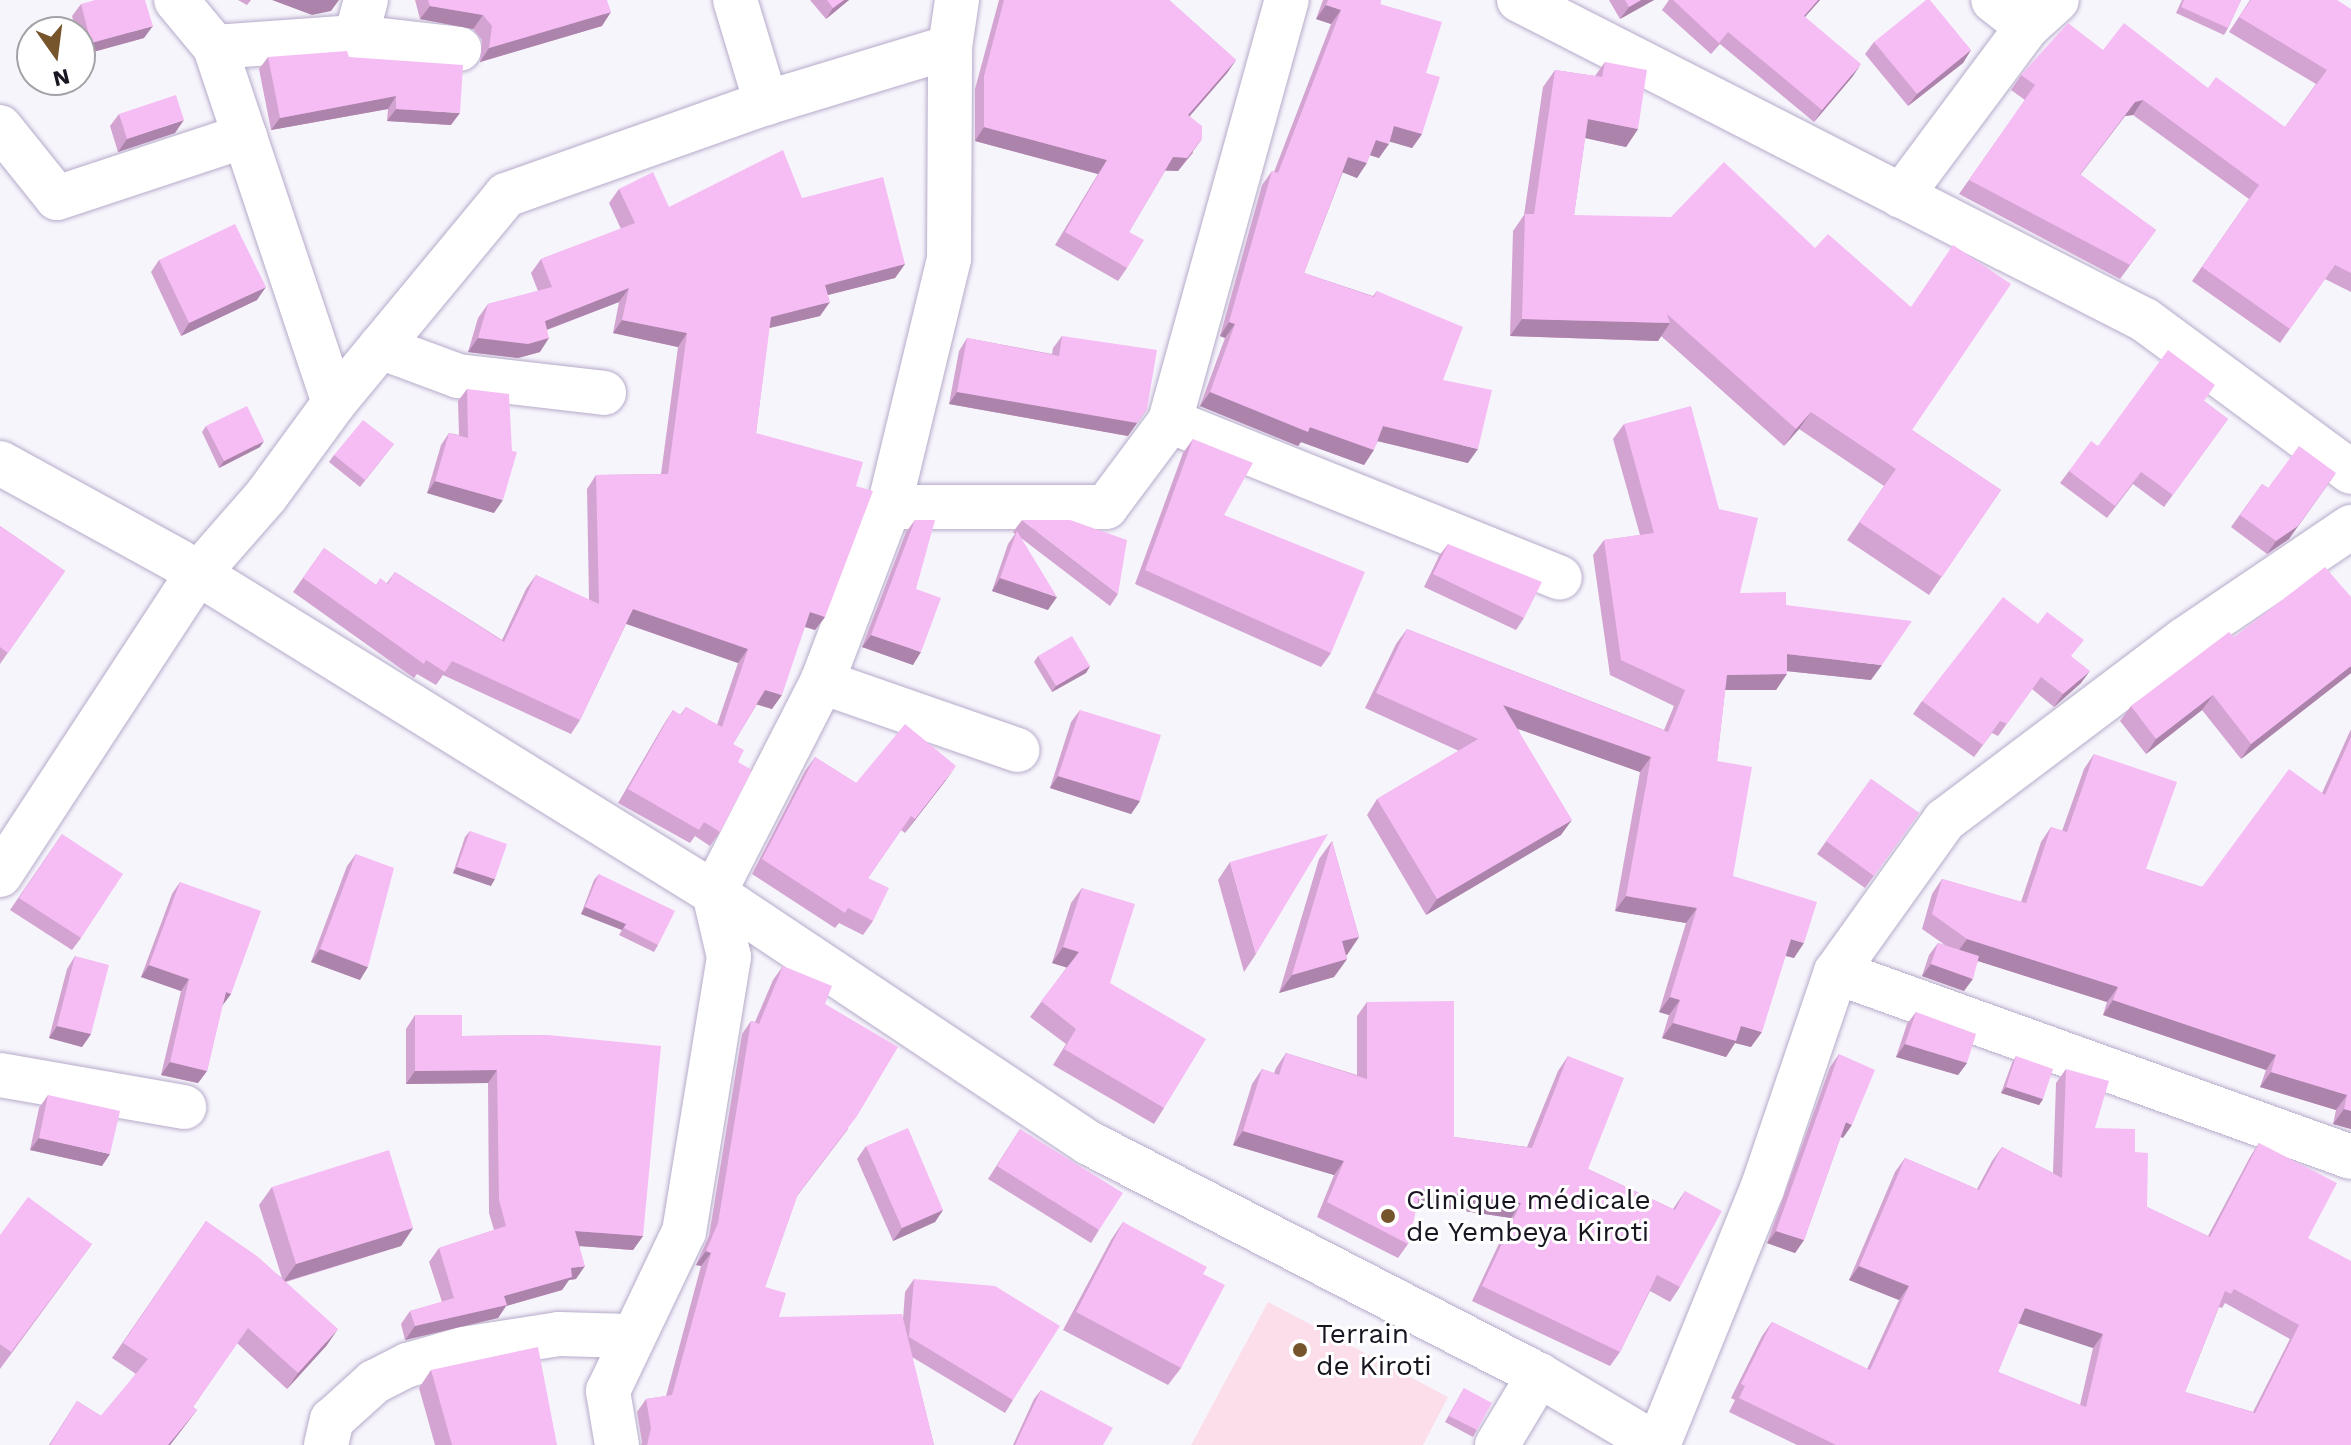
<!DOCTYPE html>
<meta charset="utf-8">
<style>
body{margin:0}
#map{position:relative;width:2351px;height:1445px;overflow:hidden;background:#f7f5fc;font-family:"Work Sans",sans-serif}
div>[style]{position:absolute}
.green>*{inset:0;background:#fbdee9}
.roads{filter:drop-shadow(0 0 2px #b6abca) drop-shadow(0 0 2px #b6abca)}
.minor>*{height:44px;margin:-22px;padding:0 22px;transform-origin:22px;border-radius:22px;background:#fff}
.wall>*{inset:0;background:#d3a3d2}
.shaded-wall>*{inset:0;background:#ac84ab}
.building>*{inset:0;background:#f5bdf4}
.dots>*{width:22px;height:22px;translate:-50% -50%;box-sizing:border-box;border:4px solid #fff;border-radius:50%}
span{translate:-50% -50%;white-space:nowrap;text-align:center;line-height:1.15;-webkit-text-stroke:6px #fff;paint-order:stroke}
.poi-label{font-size:28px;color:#1a1621}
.left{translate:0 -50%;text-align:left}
.north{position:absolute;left:16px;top:16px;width:80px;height:80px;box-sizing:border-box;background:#fff;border:2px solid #a3a2a6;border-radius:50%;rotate:166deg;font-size:22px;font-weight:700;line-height:32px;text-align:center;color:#1a1621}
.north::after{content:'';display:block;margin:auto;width:28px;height:36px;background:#76552c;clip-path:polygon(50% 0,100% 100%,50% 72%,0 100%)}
</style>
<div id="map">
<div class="green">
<i style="clip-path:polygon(1268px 1302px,1448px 1397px,1423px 1445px,1191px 1445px)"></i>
</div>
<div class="roads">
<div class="minor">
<i style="left:735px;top:0;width:108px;rotate:73.2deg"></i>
<i style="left:1519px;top:0;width:703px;rotate:27.08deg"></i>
<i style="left:2145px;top:320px;width:256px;rotate:36.4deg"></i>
<i style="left:2027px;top:27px;width:40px;rotate:-42deg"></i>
<i style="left:356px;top:37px;width:38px;rotate:-75deg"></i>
<i style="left:215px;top:47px;width:141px;rotate:-4.1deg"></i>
<i style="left:356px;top:37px;width:104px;rotate:6.6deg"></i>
<i style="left:0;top:127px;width:91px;rotate:51.2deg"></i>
<i style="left:57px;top:198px;width:198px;rotate:-18.3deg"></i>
<i style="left:1901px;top:196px;width:211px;rotate:-53.3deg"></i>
<i style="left:2027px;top:27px;width:43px;rotate:-141.5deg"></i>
<i style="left:380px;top:347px;width:83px;rotate:20.4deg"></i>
<i style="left:458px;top:376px;width:147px;rotate:6.6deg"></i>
<i style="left:334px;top:403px;width:270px;rotate:-50.4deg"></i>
<i style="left:506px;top:195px;width:276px;rotate:-19.5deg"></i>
<i style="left:766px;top:103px;width:192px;rotate:-16.9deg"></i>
<i style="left:1170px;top:421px;width:420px;rotate:21.9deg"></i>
<i style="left:0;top:463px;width:203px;rotate:28.8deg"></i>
<i style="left:178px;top:561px;width:630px;rotate:31.77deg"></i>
<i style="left:714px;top:893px;width:451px;rotate:33.7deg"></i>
<i style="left:1089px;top:1143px;width:506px;rotate:27.27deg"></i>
<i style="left:1539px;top:1375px;width:137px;rotate:30.7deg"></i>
<i style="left:889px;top:507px;width:217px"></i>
<i style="left:1106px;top:507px;width:107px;rotate:-53.3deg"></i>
<i style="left:1170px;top:421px;width:437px;rotate:-74.5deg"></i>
<i style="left:822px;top:682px;width:207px;rotate:19.2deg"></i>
<i style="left:0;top:875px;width:358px;rotate:-56.8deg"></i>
<i style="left:196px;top:576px;width:106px;rotate:-48.8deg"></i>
<i style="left:266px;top:496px;width:115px;rotate:-53.8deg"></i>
<i style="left:334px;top:403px;width:375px;rotate:-108.5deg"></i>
<i style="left:215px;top:47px;width:61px;rotate:-129.7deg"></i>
<i style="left:1836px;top:972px;width:547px;rotate:19.76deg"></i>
<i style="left:0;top:1075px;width:187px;rotate:9.9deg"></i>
<i style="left:326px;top:1445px;width:26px;rotate:-77deg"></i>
<i style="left:332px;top:1420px;width:57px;rotate:-42.1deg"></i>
<i style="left:374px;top:1382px;width:38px;rotate:-27deg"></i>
<i style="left:408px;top:1365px;width:57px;rotate:-16.2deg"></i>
<i style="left:463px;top:1349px;width:97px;rotate:-8.9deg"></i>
<i style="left:559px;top:1334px;width:71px;rotate:1.6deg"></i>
<i style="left:617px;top:1445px;width:55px;rotate:-99.5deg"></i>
<i style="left:608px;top:1391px;width:176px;rotate:-64.5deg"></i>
<i style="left:684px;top:1232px;width:279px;rotate:-80.7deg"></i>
<i style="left:729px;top:957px;width:66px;rotate:-103.2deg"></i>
<i style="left:714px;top:893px;width:237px;rotate:-62.9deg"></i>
<i style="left:822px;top:682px;width:187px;rotate:-69.1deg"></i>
<i style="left:889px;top:507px;width:255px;rotate:-76.4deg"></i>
<i style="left:949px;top:259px;width:212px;rotate:-89.7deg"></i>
<i style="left:950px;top:47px;width:48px;rotate:-81.5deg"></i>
<i style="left:1497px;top:1445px;width:82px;rotate:-59deg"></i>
<i style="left:1658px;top:1445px;width:276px;rotate:-67.9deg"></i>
<i style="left:1762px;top:1189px;width:229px;rotate:-71.2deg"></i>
<i style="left:1836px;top:972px;width:187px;rotate:-54.4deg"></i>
<i style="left:1945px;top:820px;width:299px;rotate:-37deg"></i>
<i style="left:2184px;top:640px;width:202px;rotate:-34.1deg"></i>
</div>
</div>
<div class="wall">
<i style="clip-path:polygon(238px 0,251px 0,247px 5px)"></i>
<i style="clip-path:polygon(415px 0,607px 0,602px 26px,480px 62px,482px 40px,473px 29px,420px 19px)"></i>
<i style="clip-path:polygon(810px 0,849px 0,826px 19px)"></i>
<i style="clip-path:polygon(999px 0,1169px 0,1236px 60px,1227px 73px,1190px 116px,1193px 153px,1178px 171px,1165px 171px,1129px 232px,1127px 268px,1118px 281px,1055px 245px,1098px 174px,975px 141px,975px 89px)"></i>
<i style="clip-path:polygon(1323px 0,1381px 0,1380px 4px,1426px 73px,1422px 134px,1412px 148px,1390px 141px,1379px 158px,1370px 155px,1357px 178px,1343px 172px,1304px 273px,1373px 296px,1377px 291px,1443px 380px,1468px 463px,1378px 441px,1364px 465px,1301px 442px,1298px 446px,1200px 406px,1225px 338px,1220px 336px,1262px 185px,1272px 171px,1274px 172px,1331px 24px,1316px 19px)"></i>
<i style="clip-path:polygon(1609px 0,1654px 0,1620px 19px)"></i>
<i style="clip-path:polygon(1669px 0,1820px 0,1805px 17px,1853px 76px,1814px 122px,1720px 44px,1711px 54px,1662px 10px)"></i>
<i style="clip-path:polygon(2182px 0,2241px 0,2228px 28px,2224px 35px,2176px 13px)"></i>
<i style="clip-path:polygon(2250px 0,2351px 9px,2351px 292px,2325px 279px,2280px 343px,2192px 281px,2249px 199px,2133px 115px,2125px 116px,2080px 175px,2156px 230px,2120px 279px,1959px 194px,2025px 100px,2011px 90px,2021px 75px,2103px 50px,2208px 88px,2285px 127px,2316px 84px,2229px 32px)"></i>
<i style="clip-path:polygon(81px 4px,144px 38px,82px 55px,80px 46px,80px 32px,76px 32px,72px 16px)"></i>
<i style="clip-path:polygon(1874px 42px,1971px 50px,1963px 63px,1908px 106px,1865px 54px)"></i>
<i style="clip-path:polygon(268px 57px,349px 57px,451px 125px,387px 121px,388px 109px,271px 130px,259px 69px)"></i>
<i style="clip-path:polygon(1605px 62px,1638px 129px,1626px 147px,1585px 138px,1574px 215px,1912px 430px,2001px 490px,1929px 595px,1847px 540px,1884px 486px,1799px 429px,1784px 446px,1661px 336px,1658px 341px,1510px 336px,1513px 231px,1524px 215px,1543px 87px,1555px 70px,1595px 76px)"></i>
<i style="clip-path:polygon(119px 114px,175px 133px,118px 152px,110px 126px)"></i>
<i style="clip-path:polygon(619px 189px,669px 207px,802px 198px,905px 264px,895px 278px,828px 295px,820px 316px,769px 328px,756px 433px,825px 617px,815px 630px,804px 627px,772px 709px,757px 704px,733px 744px,738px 762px,720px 832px,710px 846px,695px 836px,690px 843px,618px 803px,664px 724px,673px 710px,680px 715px,686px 707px,717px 725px,738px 663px,626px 624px,580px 720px,571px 734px,443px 675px,436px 685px,417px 674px,414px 678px,293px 592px,324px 548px,376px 585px,387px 583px,395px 572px,502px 640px,526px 589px,536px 575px,589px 600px,587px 489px,596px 475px,661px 474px,678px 347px,613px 333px,619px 302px,547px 330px,540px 352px,518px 358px,468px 352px,478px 318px,488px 304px,538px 291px,531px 273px,541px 259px,621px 229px,609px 203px)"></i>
<i style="clip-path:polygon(159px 260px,257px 300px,181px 336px,151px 272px)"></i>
<i style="clip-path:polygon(1062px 336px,1128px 436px,949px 404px,959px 351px,967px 338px,1052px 354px,1053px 348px)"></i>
<i style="clip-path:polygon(467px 389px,494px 513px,427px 493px,441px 445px,449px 433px,459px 435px,458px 401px)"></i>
<i style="clip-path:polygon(2204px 401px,2228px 419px,2164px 507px,2133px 484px,2107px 518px,2060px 483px,2069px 471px,2098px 446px)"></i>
<i style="clip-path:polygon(1624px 424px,1740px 593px,1786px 605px,1871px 680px,1787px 671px,1776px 690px,1725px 690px,1717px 761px,1733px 876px,1794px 958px,1785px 956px,1751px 1047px,1735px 1043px,1726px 1057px,1662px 1038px,1669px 1015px,1659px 1012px,1686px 923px,1615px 911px,1640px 772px,1518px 729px,1561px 835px,1426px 915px,1367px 815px,1377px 799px,1459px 751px,1365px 708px,1396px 644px,1407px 629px,1664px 730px,1674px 706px,1610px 675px,1593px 555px,1604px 540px,1640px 535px,1613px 439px)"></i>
<i style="clip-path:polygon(206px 426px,260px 447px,219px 468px,202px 432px)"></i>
<i style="clip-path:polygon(1193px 439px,1224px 515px,1331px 653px,1321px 667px,1135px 584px,1183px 453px)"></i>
<i style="clip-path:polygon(394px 444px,360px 487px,329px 462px,334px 455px)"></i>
<i style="clip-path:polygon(2262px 484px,2268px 488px,2289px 539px,2267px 554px,2231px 527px)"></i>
<i style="clip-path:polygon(915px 520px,916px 589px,913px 665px,862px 647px,906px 532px)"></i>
<i style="clip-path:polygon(1022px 520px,1118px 594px,1110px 606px,1021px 538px,1048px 610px,992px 591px,1008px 544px,1015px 534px,1013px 532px)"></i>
<i style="clip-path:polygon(0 526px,65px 571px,0 664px)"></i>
<i style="clip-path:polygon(1448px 544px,1524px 618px,1516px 630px,1424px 587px,1439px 556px)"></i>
<i style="clip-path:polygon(2351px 597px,2351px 673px,2241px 759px,2202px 710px,2146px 754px,2120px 721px,2131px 706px,2234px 637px)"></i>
<i style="clip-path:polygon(1038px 656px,1090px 666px,1086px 673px,1052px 692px,1034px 662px)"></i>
<i style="clip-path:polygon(2072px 657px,2081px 683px,2054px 707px,2032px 689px,1998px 736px,1992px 733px,1974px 757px,1913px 714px,1922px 701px)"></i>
<i style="clip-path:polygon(1080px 710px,1140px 801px,1131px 814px,1050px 788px,1071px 722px)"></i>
<i style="clip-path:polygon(2351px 729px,2351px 1129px,2333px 1124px,2336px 1110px,2260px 1087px,2266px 1070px,2103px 1015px,2107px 1002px,1978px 961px,1964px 991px,1922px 976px,1929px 955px,1938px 943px,1945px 945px,1922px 929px,1932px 894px,1942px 879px,2021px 902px,2041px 842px,2051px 827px,2062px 831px,2084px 769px,2094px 754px,2146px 869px,2202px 887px,2322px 793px)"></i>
<i style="clip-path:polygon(815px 757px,856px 783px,946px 780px,905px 833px,901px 830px,868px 878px,873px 921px,863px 935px,839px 923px,835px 928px,752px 874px,805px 771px)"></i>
<i style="clip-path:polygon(1871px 779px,1919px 813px,1865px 888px,1817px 854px)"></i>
<i style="clip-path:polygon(470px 831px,491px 886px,453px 873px,465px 837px)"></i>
<i style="clip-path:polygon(62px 834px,81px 938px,72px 950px,10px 910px)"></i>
<i style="clip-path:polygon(1332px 841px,1359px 937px,1346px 955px,1347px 959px,1334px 977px,1279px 993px,1319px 859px)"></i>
<i style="clip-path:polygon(356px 854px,360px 980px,311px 962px,347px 866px)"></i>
<i style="clip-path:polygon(1230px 862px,1256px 954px,1244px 972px,1218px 880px)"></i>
<i style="clip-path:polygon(599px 874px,658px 945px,654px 952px,619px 935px,622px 930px,581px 914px,594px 880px)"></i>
<i style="clip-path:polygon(180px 882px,231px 994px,222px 1006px,207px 1071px,198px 1083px,161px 1075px,181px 991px,141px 977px,172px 894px)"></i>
<i style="clip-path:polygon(1082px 888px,1110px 983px,1164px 1108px,1154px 1124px,1053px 1065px,1066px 1044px,1030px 1017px,1067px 967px,1052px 963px,1071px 903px)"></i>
<i style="clip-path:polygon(75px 956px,91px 1034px,82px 1047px,49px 1038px,67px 969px)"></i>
<i style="clip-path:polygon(783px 966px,825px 1004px,848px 1129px,797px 1196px,765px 1287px,779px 1317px,903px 1319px,905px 1292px,914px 1279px,1013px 1400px,1005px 1413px,912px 1357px,934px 1445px,641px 1445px,642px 1442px,637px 1412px,646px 1399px,666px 1396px,701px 1266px,696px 1265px,709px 1236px,742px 1034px,751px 1021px,755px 1022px,773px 980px)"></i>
<i style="clip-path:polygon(1367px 1002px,1454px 1137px,1527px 1147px,1558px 1071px,1568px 1056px,1588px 1169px,1673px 1209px,1685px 1191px,1680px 1287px,1670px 1302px,1650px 1291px,1620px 1352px,1610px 1366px,1472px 1301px,1511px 1218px,1417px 1204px,1408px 1244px,1398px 1258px,1317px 1217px,1334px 1175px,1233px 1145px,1252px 1084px,1262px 1069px,1274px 1073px,1276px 1068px,1286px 1053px,1357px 1075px,1357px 1016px)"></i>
<i style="clip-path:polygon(1916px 1012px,1967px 1063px,1958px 1075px,1896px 1057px,1907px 1024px)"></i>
<i style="clip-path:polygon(415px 1015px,462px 1036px,548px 1035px,643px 1236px,633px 1250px,580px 1246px,576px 1279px,569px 1280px,562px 1290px,506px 1306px,498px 1318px,405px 1340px,401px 1324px,410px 1311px,442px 1302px,429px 1262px,439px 1248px,494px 1230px,489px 1213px,488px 1083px,406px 1084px,406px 1029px)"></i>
<i style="clip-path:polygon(1839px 1054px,1843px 1138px,1841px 1136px,1804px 1240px,1795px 1253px,1767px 1243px,1830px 1067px)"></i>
<i style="clip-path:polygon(2016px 1056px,2043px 1099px,2039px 1105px,2001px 1093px,2012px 1063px)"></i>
<i style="clip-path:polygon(evenodd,2066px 1069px,2095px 1128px,2135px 1152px,2147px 1207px,2208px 1236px,2250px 1157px,2259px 1143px,2308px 1238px,2351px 1445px,1797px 1445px,1729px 1412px,1735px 1400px,1731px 1398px,1762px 1336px,1772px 1322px,1867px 1369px,1899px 1300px,1849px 1280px,1895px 1172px,1905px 1158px,1977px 1189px,1992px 1161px,2002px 1147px,2053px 1173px,2056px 1083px,2066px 1069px,2225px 1303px,2290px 1339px,2253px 1412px,2185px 1392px,2219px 1307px,2222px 1308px,2225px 1303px,2066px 1069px,2018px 1323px,2093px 1348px,2080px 1405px,1998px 1372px,2018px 1323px)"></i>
<i style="clip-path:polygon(48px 1095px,102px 1166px,30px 1150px,39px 1108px)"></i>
<i style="clip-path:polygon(1020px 1129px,1099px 1230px,1091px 1243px,988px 1179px)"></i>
<i style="clip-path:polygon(866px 1146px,943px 1210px,935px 1222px,893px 1241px,857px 1159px)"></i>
<i style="clip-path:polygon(272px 1187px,413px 1228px,401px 1246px,286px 1282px,327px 1345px,287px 1389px,237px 1343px,193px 1407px,197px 1410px,170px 1445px,49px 1445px,77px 1401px,101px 1416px,136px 1374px,112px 1358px,206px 1221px,282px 1278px,259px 1205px)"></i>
<i style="clip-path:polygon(1123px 1222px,1203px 1274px,1181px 1368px,1168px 1385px,1063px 1330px,1111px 1240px)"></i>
<i style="clip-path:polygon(0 1235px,92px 1244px,0 1369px)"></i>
<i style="clip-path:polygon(431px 1370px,557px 1445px,435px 1445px,419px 1388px)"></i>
<i style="clip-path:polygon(1464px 1388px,1477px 1430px,1473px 1437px,1445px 1422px)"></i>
<i style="clip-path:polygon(1041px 1390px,1103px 1445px,1013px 1445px,1034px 1399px)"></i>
</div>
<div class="shaded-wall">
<i style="clip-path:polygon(272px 0,339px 0,331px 11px,312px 15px)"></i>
<i style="clip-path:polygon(844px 0,849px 0,826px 19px,833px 8px)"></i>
<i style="clip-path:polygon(1641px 0,1654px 0,1620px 19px,1629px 7px)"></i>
<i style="clip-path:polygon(1818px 0,1820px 0,1795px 28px,1804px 16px)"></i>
<i style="clip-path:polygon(1326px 5px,1341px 10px,1331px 24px,1316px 19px)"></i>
<i style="clip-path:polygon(430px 6px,483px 15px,473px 29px,420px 19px)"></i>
<i style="clip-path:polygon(611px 12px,602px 26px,480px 62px,489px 48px)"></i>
<i style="clip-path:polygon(153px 26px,144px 38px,82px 55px,91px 43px)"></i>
<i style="clip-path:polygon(1971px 50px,1963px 63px,1908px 106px,1917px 94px)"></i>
<i style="clip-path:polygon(1236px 60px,1227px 73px,1179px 128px,1188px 115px)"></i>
<i style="clip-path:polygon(1861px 64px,1853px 76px,1814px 122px,1822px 110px)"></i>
<i style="clip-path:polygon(396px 96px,388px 109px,271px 130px,280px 118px)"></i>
<i style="clip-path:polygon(2143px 100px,2133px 115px,2125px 116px,2070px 189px,2135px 102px)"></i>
<i style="clip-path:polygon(396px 109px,460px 113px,451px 125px,387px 121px)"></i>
<i style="clip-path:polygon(1588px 119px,1638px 129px,1626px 147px,1576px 136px)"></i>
<i style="clip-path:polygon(184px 120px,175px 133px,118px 152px,127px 139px)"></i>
<i style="clip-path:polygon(1394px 126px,1422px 134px,1412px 148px,1384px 140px)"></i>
<i style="clip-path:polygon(984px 127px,1107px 160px,1098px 174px,975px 141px)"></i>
<i style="clip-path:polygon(1202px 139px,1178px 171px,1164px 170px,1173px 157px)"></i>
<i style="clip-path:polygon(1376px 140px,1389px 144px,1379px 158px,1366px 154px)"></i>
<i style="clip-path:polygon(1348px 157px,1367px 163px,1357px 178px,1339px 171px)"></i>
<i style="clip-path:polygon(905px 264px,895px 278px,816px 298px,825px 285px)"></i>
<i style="clip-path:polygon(266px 287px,257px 300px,181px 336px,189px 323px)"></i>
<i style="clip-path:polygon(629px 288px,619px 302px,535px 334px,545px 321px)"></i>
<i style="clip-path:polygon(830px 302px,820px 316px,761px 330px,771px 317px)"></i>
<i style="clip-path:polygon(1522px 319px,1670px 323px,1658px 341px,1510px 336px)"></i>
<i style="clip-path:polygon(622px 320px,687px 333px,678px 347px,613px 333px)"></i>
<i style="clip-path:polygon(1229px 322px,1235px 324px,1225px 338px,1220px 336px)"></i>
<i style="clip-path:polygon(478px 338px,549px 338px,540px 352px,518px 358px,468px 352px)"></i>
<i style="clip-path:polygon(957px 392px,1147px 409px,1128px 436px,949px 404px)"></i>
<i style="clip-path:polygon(1210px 392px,1374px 450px,1364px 465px,1301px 442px,1298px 446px,1200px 406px)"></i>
<i style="clip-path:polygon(1811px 412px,1799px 429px,1784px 446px,1796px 429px)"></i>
<i style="clip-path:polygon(1383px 426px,1478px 449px,1468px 463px,1373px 440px)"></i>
<i style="clip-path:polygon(264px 441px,260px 447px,219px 468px,224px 461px)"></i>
<i style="clip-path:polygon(2336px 473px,2289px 539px,2267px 554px,2276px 541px)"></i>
<i style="clip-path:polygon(435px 481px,503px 500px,494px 513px,427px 493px)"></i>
<i style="clip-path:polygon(1000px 578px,1057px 597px,1048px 610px,992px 591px)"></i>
<i style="clip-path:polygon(633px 609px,748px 649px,738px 663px,624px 623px)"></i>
<i style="clip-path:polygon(810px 612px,825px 617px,815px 630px,800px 625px)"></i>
<i style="clip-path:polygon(871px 635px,921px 652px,913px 665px,862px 647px)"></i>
<i style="clip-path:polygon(1787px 654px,1882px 665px,1871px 680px,1776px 670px)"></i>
<i style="clip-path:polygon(1090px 666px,1086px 673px,1052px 692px,1056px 686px)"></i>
<i style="clip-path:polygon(2351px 666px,2351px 673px,2241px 759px,2251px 744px)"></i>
<i style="clip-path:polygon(2090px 671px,2081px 683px,2054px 707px,2063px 694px)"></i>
<i style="clip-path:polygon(1787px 674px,1776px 690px,1716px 690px,1727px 675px)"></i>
<i style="clip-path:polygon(765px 690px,782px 695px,772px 709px,755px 704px)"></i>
<i style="clip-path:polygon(2213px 695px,2202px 710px,2146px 754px,2156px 739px)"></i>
<i style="clip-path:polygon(1503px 705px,1651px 757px,1640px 772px,1493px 720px)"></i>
<i style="clip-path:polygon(956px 766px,946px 780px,905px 833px,915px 819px)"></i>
<i style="clip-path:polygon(1058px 776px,1140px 801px,1131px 814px,1050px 788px)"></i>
<i style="clip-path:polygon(1572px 820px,1561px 835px,1426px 915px,1437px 899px)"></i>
<i style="clip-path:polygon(457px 867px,495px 879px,491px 886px,453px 873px)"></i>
<i style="clip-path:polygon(1626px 896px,1697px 908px,1686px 923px,1615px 911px)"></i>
<i style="clip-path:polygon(585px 907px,626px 924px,622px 930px,581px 914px)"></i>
<i style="clip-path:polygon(1359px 937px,1347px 955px,1329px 959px,1342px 941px)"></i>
<i style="clip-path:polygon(1791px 939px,1804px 943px,1794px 958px,1780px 954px)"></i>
<i style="clip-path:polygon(1967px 939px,2118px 987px,2107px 1002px,1956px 954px)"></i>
<i style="clip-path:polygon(1063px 947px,1079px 952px,1068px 968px,1052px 963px)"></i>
<i style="clip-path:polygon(320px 949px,368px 967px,360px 980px,311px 962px)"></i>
<i style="clip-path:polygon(1347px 959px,1334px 977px,1279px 993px,1292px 975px)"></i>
<i style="clip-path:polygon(1931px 964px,1973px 979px,1964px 991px,1922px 976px)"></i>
<i style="clip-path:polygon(149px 965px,189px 979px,181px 991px,141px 977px)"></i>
<i style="clip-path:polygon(226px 992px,231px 994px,222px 1006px)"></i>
<i style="clip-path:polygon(1670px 997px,1680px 1000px,1669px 1015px,1659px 1012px)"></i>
<i style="clip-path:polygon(2113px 1000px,2276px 1055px,2266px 1070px,2103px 1015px)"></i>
<i style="clip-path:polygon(1673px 1023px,1741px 1026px,1762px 1032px,1751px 1047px,1735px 1043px,1726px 1057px,1662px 1038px)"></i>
<i style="clip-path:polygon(57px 1026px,91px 1034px,82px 1047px,49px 1038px)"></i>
<i style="clip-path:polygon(1905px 1044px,1967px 1063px,1958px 1075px,1896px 1057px)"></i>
<i style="clip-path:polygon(170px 1062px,207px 1071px,198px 1083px,161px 1075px)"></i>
<i style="clip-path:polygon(497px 1070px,488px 1083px,406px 1084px,415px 1071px)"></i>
<i style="clip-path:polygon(2271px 1072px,2347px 1095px,2336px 1110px,2260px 1087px)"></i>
<i style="clip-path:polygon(2006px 1087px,2043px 1099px,2039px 1105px,2001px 1093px)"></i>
<i style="clip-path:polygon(2344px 1109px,2351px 1111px,2351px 1129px,2333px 1124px)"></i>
<i style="clip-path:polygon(1846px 1122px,1852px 1125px,1843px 1138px,1837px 1135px)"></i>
<i style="clip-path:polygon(1243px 1131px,1344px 1161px,1334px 1175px,1233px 1145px)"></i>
<i style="clip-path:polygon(39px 1138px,110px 1154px,102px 1166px,30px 1150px)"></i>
<i style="clip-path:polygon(1421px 1189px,1521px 1203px,1511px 1218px,1411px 1203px)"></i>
<i style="clip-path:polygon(943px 1210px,935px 1222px,893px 1241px,902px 1228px)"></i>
<i style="clip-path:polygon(413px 1228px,401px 1246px,283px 1282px,296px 1264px)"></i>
<i style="clip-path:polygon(575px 1231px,643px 1236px,633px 1250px,566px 1245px)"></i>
<i style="clip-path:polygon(1776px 1231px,1804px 1240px,1795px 1253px,1767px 1243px)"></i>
<i style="clip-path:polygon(706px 1251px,711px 1253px,701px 1266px,696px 1265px)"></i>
<i style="clip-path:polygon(585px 1266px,576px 1279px,569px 1280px,562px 1290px,506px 1306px,498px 1318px,405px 1340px,415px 1326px,504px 1296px,571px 1268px)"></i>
<i style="clip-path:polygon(1859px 1266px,1909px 1286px,1899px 1300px,1849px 1280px)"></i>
<i style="clip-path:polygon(2025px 1308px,2103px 1334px,2093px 1348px,2015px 1322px)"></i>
<i style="clip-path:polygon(338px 1329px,327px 1345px,287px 1389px,298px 1373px)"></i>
<i style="clip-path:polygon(197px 1410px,170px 1445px,168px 1445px)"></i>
</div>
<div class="building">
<i style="clip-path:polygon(95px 0,145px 0,153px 26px,91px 43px,81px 4px)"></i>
<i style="clip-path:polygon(428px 0,607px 0,611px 12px,489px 48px,492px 26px,483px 15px,430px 6px)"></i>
<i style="clip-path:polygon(827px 0,844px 0,833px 8px)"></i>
<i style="clip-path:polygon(1004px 0,1169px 0,1236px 60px,1188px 115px,1202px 126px,1202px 139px,1187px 158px,1173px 157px,1129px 232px,1144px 240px,1127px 268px,1065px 232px,1107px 160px,984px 127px,984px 76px)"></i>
<i style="clip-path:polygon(1328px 0,1381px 0,1380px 4px,1442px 22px,1426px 73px,1440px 77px,1422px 134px,1394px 126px,1389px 144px,1376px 140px,1367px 163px,1348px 157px,1304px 273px,1374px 297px,1377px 291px,1463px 327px,1443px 380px,1492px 390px,1478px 449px,1383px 426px,1374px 450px,1310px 427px,1308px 432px,1210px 392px,1235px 324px,1229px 322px,1272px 171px,1278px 173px,1341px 10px,1326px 5px)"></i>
<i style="clip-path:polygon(1625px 0,1641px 0,1629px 7px)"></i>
<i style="clip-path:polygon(1673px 0,1818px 0,1804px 16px,1861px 64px,1822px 110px,1728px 32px,1719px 43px)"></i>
<i style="clip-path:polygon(1926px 0,1930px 0,1971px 50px,1917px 94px,1874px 42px)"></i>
<i style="clip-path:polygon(2184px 0,2241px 0,2228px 28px,2181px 7px)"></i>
<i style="clip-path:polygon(2251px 0,2337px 0,2351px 9px,2351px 273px,2335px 265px,2290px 329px,2202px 267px,2259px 185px,2143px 100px,2135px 102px,2080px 174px,2156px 230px,2130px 265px,1969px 180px,2035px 85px,2021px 75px,2068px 23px,2103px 50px,2124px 23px,2208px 88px,2216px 77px,2285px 127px,2327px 70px,2239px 17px)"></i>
<i style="clip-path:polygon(347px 51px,349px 57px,463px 65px,460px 113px,396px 109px,396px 96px,280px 118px,268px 57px)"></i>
<i style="clip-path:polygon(1605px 62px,1647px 70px,1638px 129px,1588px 119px,1574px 215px,1671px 217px,1724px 162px,1815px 248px,1828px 234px,1911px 307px,1953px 245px,2011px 284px,1912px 430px,2001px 490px,1942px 577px,1859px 522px,1896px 469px,1811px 412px,1796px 429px,1667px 314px,1670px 323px,1522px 319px,1525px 214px,1534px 214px,1555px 70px,1602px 77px)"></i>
<i style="clip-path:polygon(176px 95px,184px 120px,127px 139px,119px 114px)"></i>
<i style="clip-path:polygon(783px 150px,802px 198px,883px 177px,905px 264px,825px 285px,830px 302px,771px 317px,756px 433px,863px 462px,856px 486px,873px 491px,825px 617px,810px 612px,782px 695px,765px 690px,733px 744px,744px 750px,738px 762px,752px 770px,720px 832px,704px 822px,699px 830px,628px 789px,673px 710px,681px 715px,686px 707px,722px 727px,748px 649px,633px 609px,580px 720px,452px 661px,445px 672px,426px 660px,424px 664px,303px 578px,324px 548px,376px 585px,380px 578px,388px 584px,395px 572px,504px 642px,536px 575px,599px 604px,596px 475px,668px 474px,687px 333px,622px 320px,629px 288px,545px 321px,549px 338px,528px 344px,478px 338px,488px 304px,552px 287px,541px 259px,635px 223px,619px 189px,653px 172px,669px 207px)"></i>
<i style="clip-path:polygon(235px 224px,266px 287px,189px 323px,159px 260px)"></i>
<i style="clip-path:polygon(1062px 336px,1157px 350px,1147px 409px,1137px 423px,957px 392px,967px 338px,1059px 356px)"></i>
<i style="clip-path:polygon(2168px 350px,2215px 385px,2204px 401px,2228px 419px,2173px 495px,2141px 472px,2115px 506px,2069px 471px,2091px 441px,2098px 446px)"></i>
<i style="clip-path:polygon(467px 389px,509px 394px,512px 451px,517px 452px,503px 500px,435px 481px,449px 433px,468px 438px)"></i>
<i style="clip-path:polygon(247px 406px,264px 441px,224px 461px,206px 426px)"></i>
<i style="clip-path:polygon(1691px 406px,1719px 509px,1758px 518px,1740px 593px,1786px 592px,1786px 605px,1912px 621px,1882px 665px,1787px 654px,1787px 674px,1727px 675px,1717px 761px,1752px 767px,1733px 876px,1817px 902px,1804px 943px,1791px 939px,1762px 1032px,1741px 1026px,1736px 1041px,1673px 1023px,1680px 1000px,1670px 997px,1697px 908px,1626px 896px,1651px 757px,1503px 705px,1572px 820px,1437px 899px,1377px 799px,1478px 739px,1376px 693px,1407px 629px,1668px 732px,1685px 690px,1621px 660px,1604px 540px,1654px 533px,1624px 424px)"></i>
<i style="clip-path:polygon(363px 420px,394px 444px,365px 480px,334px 455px)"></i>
<i style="clip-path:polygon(1193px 439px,1253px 463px,1224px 515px,1365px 572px,1331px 653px,1145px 570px)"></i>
<i style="clip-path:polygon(2299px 446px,2336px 473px,2298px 526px,2276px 541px,2240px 515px,2262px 484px,2268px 488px)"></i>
<i style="clip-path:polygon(915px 520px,935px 520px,916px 589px,941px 598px,921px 652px,871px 635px)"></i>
<i style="clip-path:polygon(1022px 520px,1070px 520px,1127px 540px,1118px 594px)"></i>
<i style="clip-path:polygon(0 526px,65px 571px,8px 653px,0 647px)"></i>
<i style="clip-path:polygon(1017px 531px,1057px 597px,1000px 578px)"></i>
<i style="clip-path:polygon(1448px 544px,1542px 582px,1524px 618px,1433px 574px)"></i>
<i style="clip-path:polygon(2325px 567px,2351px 597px,2351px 666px,2251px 744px,2213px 695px,2156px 739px,2131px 706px,2229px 632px,2234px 637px)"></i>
<i style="clip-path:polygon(2003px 597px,2038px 624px,2047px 612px,2084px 640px,2071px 656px,2090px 671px,2063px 694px,2041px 677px,2007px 724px,2000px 721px,1983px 745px,1922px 701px)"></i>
<i style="clip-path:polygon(1072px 636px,1090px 666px,1056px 686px,1038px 656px)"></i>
<i style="clip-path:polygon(1080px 710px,1161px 735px,1140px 801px,1058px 776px)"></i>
<i style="clip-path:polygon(905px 724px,956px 766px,915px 819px,911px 816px,868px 878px,889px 888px,873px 921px,848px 908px,845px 913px,762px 859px,815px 757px,856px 783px)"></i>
<i style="clip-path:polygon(2351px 737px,2351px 1111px,2344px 1109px,2347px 1095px,2271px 1072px,2276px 1055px,2113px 1000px,2118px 987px,1967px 939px,1932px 914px,1942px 879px,2026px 903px,2051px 827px,2067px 832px,2094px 754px,2177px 782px,2146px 869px,2202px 887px,2289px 769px,2325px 795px)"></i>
<i style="clip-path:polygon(1871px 779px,1919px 813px,1874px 876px,1826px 841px)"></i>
<i style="clip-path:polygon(470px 831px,507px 844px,495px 879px,457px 867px)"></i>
<i style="clip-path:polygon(62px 834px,123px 874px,81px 938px,19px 898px)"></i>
<i style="clip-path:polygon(1328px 834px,1256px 954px,1230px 862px)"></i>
<i style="clip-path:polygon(1332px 841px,1359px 937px,1342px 941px,1347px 959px,1292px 975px)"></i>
<i style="clip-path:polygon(356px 854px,394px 868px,368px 967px,320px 949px)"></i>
<i style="clip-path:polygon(599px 874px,675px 911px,658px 945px,624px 928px,626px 924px,585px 907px)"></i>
<i style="clip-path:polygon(180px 882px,261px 911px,231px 994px,226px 992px,207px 1071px,170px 1062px,189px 979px,149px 965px)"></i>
<i style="clip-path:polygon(1082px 888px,1135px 904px,1110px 983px,1206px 1039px,1164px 1108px,1064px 1049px,1076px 1029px,1041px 1001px,1079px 952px,1063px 947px)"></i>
<i style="clip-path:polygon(1938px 943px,1979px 956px,1973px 979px,1931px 964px)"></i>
<i style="clip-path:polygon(75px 956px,109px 965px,91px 1034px,57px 1026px)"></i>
<i style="clip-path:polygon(783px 966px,832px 986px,825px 1004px,898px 1047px,857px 1116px,798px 1194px,765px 1287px,786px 1293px,779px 1317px,902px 1314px,934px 1445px,647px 1445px,651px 1428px,646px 1399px,672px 1395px,711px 1253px,706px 1251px,718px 1223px,751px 1021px,759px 1024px)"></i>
<i style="clip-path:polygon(1454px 1001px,1454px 1137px,1532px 1148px,1568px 1056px,1624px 1078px,1588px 1169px,1675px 1210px,1685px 1191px,1722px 1211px,1680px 1287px,1657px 1275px,1620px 1352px,1482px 1286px,1521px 1203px,1421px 1189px,1408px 1244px,1327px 1202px,1344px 1161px,1243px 1131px,1262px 1069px,1279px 1075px,1286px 1053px,1367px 1079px,1367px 1002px)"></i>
<i style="clip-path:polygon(1916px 1012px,1976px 1034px,1967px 1063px,1905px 1044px)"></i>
<i style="clip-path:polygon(415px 1015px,462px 1015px,462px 1036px,548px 1035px,661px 1046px,643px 1236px,575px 1231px,585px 1266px,571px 1268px,572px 1277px,504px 1296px,507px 1305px,415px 1326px,410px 1311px,454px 1298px,439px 1248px,506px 1226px,499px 1200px,497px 1070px,415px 1071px)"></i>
<i style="clip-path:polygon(1839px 1054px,1875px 1070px,1852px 1125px,1846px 1122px,1804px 1240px,1776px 1231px)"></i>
<i style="clip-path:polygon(2016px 1056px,2053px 1069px,2043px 1099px,2006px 1087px)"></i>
<i style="clip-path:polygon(evenodd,2066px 1069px,2109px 1081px,2095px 1128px,2135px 1129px,2135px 1152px,2148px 1153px,2147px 1207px,2210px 1237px,2259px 1143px,2337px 1183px,2308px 1238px,2351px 1261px,2351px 1445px,1836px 1445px,1739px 1398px,1745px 1386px,1741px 1384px,1772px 1322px,1870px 1370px,1909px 1286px,1859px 1266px,1905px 1158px,1979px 1190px,2002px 1147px,2062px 1178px,2066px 1069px,2234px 1289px,2299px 1325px,2255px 1413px,2185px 1392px,2225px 1291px,2231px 1294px,2234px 1289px,2066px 1069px,2025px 1308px,2103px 1334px,2086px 1407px,1998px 1372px,2025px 1308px)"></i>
<i style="clip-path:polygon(48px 1095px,120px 1111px,110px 1154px,39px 1138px)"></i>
<i style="clip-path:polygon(908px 1128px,943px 1210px,902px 1228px,866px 1146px)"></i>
<i style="clip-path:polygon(1020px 1129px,1123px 1193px,1099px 1230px,997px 1166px)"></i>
<i style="clip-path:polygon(389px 1150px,413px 1228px,296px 1264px,272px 1187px)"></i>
<i style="clip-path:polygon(28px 1197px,92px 1244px,11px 1352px,0 1344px,0 1235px)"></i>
<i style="clip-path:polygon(206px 1221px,257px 1256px,338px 1329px,298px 1373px,248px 1328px,193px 1407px,197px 1410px,168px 1445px,50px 1445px,77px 1401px,101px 1416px,148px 1359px,123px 1343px)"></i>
<i style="clip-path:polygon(1123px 1222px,1207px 1267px,1203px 1274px,1225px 1285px,1181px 1368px,1076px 1312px)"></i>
<i style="clip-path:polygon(914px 1279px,995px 1286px,1060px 1326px,1013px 1400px,909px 1337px)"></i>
<i style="clip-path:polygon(538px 1347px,557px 1445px,452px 1445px,431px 1370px)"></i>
<i style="clip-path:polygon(1464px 1388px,1492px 1403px,1477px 1430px,1449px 1416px)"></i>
<i style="clip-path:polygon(1041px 1390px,1113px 1428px,1103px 1445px,1015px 1445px)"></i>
</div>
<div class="dots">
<i style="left:1388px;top:1216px;background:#76552c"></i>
<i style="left:1300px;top:1350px;background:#76552c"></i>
</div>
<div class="poi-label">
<span class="left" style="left:1406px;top:1216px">Clinique médicale<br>de Yembeya Kiroti</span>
<span class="left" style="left:1316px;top:1350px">Terrain<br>de Kiroti</span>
</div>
<div class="north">N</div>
</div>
